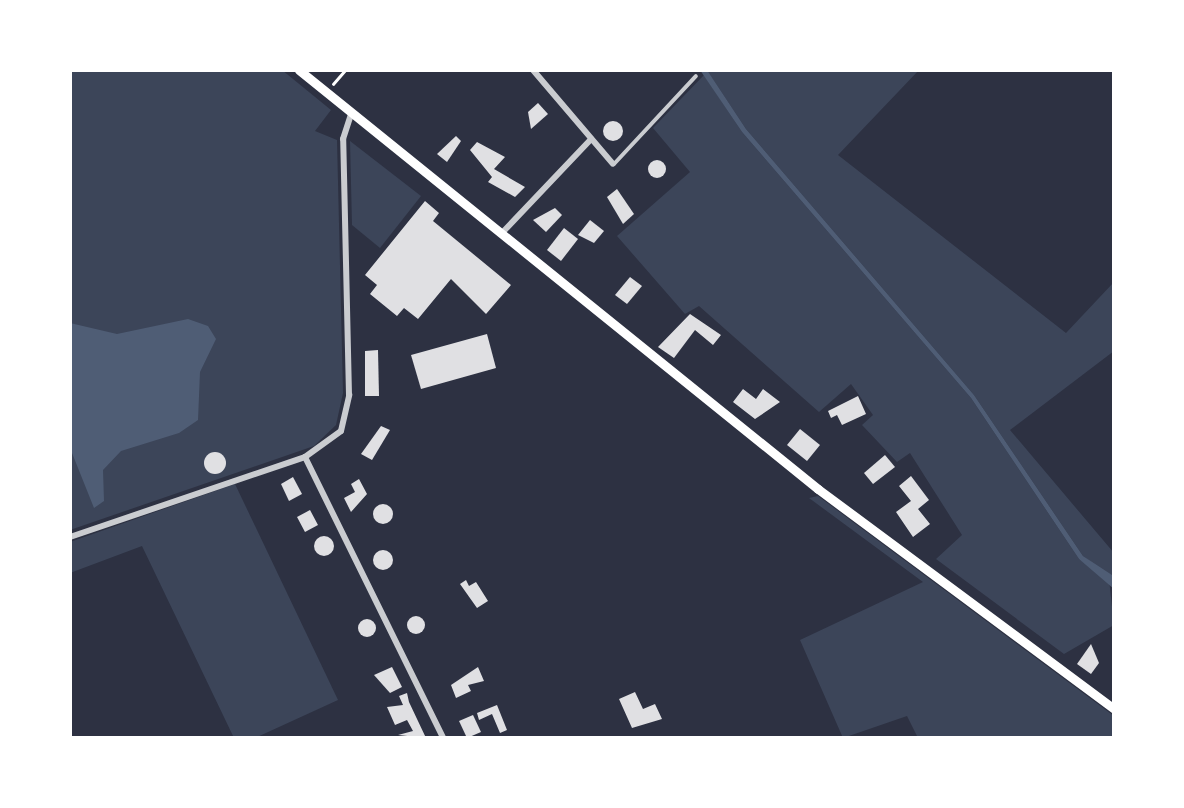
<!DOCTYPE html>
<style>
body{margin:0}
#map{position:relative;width:1184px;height:808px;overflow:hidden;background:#2d3142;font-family:"Fira Sans Condensed",sans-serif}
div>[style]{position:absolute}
.green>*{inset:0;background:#3c4559}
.water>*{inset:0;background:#4f5d75}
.building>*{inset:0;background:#e0e0e3}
.round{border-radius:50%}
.path>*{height:2.5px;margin:-1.25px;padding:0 1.25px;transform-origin:1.25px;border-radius:1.25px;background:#fff}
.service>*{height:4px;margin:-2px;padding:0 2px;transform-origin:2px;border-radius:2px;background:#caccd0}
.minor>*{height:6px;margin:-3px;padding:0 3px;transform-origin:3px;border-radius:3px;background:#caccd0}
.secondary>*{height:9px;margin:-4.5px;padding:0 4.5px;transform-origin:4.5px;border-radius:4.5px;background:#fff}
span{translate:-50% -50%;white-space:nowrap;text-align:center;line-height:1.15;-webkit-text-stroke:9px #fff;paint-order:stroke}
.frame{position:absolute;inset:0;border:72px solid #fff;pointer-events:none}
</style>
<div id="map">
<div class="green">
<i style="clip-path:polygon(70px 70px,282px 70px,331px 110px,315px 131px,337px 140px,343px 393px,336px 425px,314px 446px,70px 530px)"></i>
<i style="clip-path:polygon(919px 70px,838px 155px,1066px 333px,1114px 282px,1114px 351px,1010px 430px,1114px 553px,1114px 579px,1083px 556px,974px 395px,746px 129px,708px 72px)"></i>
<i style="clip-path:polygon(704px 75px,742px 132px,971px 398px,1079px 559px,1109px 579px,1114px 625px,1064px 654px,936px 559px,962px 535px,910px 453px,897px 462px,862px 425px,873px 415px,851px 384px,819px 412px,699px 306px,685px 314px,617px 236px,690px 172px,653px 128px)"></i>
<i style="clip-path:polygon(350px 141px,421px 196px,380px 248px,352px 225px)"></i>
<i style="clip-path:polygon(235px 484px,338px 700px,255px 738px,234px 738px,142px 546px,70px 573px,70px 542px)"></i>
<i style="clip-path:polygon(818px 496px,1114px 716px,1114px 738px,918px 738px,907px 716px,843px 738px,800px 640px,923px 582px,809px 498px)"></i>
</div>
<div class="water">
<i style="clip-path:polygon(700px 70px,707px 70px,746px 129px,974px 395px,1083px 556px,1112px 575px,1114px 589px,1079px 559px,971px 398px,742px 132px)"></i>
<i style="clip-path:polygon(188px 319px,208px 326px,216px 339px,200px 372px,198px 420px,179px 433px,121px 451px,103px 470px,104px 501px,94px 508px,70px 448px,70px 323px,117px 334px)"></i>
</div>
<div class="building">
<i style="clip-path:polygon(538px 103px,548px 114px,531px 129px,528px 112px)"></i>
<i class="round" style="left:603px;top:121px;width:20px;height:20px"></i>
<i style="clip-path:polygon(456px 136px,461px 141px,447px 162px,437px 154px)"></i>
<i style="clip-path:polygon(477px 142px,505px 157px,494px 169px,525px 187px,515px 197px,488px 182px,492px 177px,470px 150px)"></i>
<i class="round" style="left:648px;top:160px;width:18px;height:18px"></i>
<i style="clip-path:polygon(617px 189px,634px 214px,623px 224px,607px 197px)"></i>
<i style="clip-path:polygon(425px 201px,439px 213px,433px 221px,511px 285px,486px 314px,451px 279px,418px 319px,404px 308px,397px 316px,370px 294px,377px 285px,365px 275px)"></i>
<i style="clip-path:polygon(555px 208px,562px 215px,546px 232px,533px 220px)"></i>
<i style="clip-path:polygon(590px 220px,604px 231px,594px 243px,578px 235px)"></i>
<i style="clip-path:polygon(564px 228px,578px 239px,561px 261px,547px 250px)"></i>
<i style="clip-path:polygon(630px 277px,642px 286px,627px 304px,615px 295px)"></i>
<i style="clip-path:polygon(690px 314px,721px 335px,713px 345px,695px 330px,674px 358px,658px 347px)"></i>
<i style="clip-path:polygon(487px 334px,496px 368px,421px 389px,411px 355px)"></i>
<i style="clip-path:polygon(378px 350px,379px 396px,365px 396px,365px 351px)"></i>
<i style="clip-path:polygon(743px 389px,756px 399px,763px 389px,780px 402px,755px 419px,733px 402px)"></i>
<i style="clip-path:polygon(858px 396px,866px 414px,842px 425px,837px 415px,831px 418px,828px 411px)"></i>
<i style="clip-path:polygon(381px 426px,390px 430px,372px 460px,361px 454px)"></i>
<i style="clip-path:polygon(800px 429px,820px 445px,807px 461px,787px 445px)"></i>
<i class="round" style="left:204px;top:452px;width:22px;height:22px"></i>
<i style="clip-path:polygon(885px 455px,895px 467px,873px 484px,864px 473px)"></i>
<i style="clip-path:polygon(911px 476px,929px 500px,918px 509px,930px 524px,913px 537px,896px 512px,911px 501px,899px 486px)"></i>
<i style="clip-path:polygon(293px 477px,302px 494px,289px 501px,281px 484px)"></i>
<i style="clip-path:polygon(359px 479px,367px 494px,351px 512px,344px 498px,355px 492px,351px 484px)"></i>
<i class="round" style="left:373px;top:504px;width:20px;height:20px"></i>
<i style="clip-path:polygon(310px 510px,318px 525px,305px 532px,297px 517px)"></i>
<i class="round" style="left:314px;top:536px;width:20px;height:20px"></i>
<i class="round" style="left:373px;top:550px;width:20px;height:20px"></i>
<i style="clip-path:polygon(466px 580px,469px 586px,476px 582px,488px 601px,477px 608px,460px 584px)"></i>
<i class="round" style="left:407px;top:616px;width:18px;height:18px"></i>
<i class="round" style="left:358px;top:619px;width:18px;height:18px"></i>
<i style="clip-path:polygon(1091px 644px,1099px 663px,1091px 674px,1077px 664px)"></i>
<i style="clip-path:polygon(392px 667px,402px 687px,390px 693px,374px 675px)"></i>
<i style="clip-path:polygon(478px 667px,484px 681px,468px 685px,471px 691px,456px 698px,451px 685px)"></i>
<i style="clip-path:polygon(635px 692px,643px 709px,655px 704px,662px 719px,632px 728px,619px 699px)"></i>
<i style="clip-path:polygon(407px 693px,409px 702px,426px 738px,398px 735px,413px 731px,407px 720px,395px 725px,387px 707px,403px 705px,399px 696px)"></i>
<i style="clip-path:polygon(497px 705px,507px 730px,500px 733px,492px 714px,479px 720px,477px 713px)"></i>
<i style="clip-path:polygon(473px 715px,481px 732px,467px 738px,459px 721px)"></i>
</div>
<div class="path">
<i style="left:333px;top:84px;width:18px;rotate:-49deg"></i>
</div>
<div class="service">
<i style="left:614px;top:164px;width:120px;rotate:-47deg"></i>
</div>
<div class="minor">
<i style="left:533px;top:70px;width:123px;rotate:49.6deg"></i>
<i style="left:501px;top:234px;width:131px;rotate:-46.5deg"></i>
<i style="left:305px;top:457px;width:313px;rotate:63.8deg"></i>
<i style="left:70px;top:537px;width:248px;rotate:-18.8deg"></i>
<i style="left:305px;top:457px;width:44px;rotate:-35.8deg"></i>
<i style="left:341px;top:431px;width:37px;rotate:-77deg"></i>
<i style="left:349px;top:395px;width:256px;rotate:-91.3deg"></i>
<i style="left:343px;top:139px;width:25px;rotate:-72deg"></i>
</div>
<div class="secondary">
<i style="left:299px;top:70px;width:667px;rotate:38.91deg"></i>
<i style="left:818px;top:489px;width:369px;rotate:36.6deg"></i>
</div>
<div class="frame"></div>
</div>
